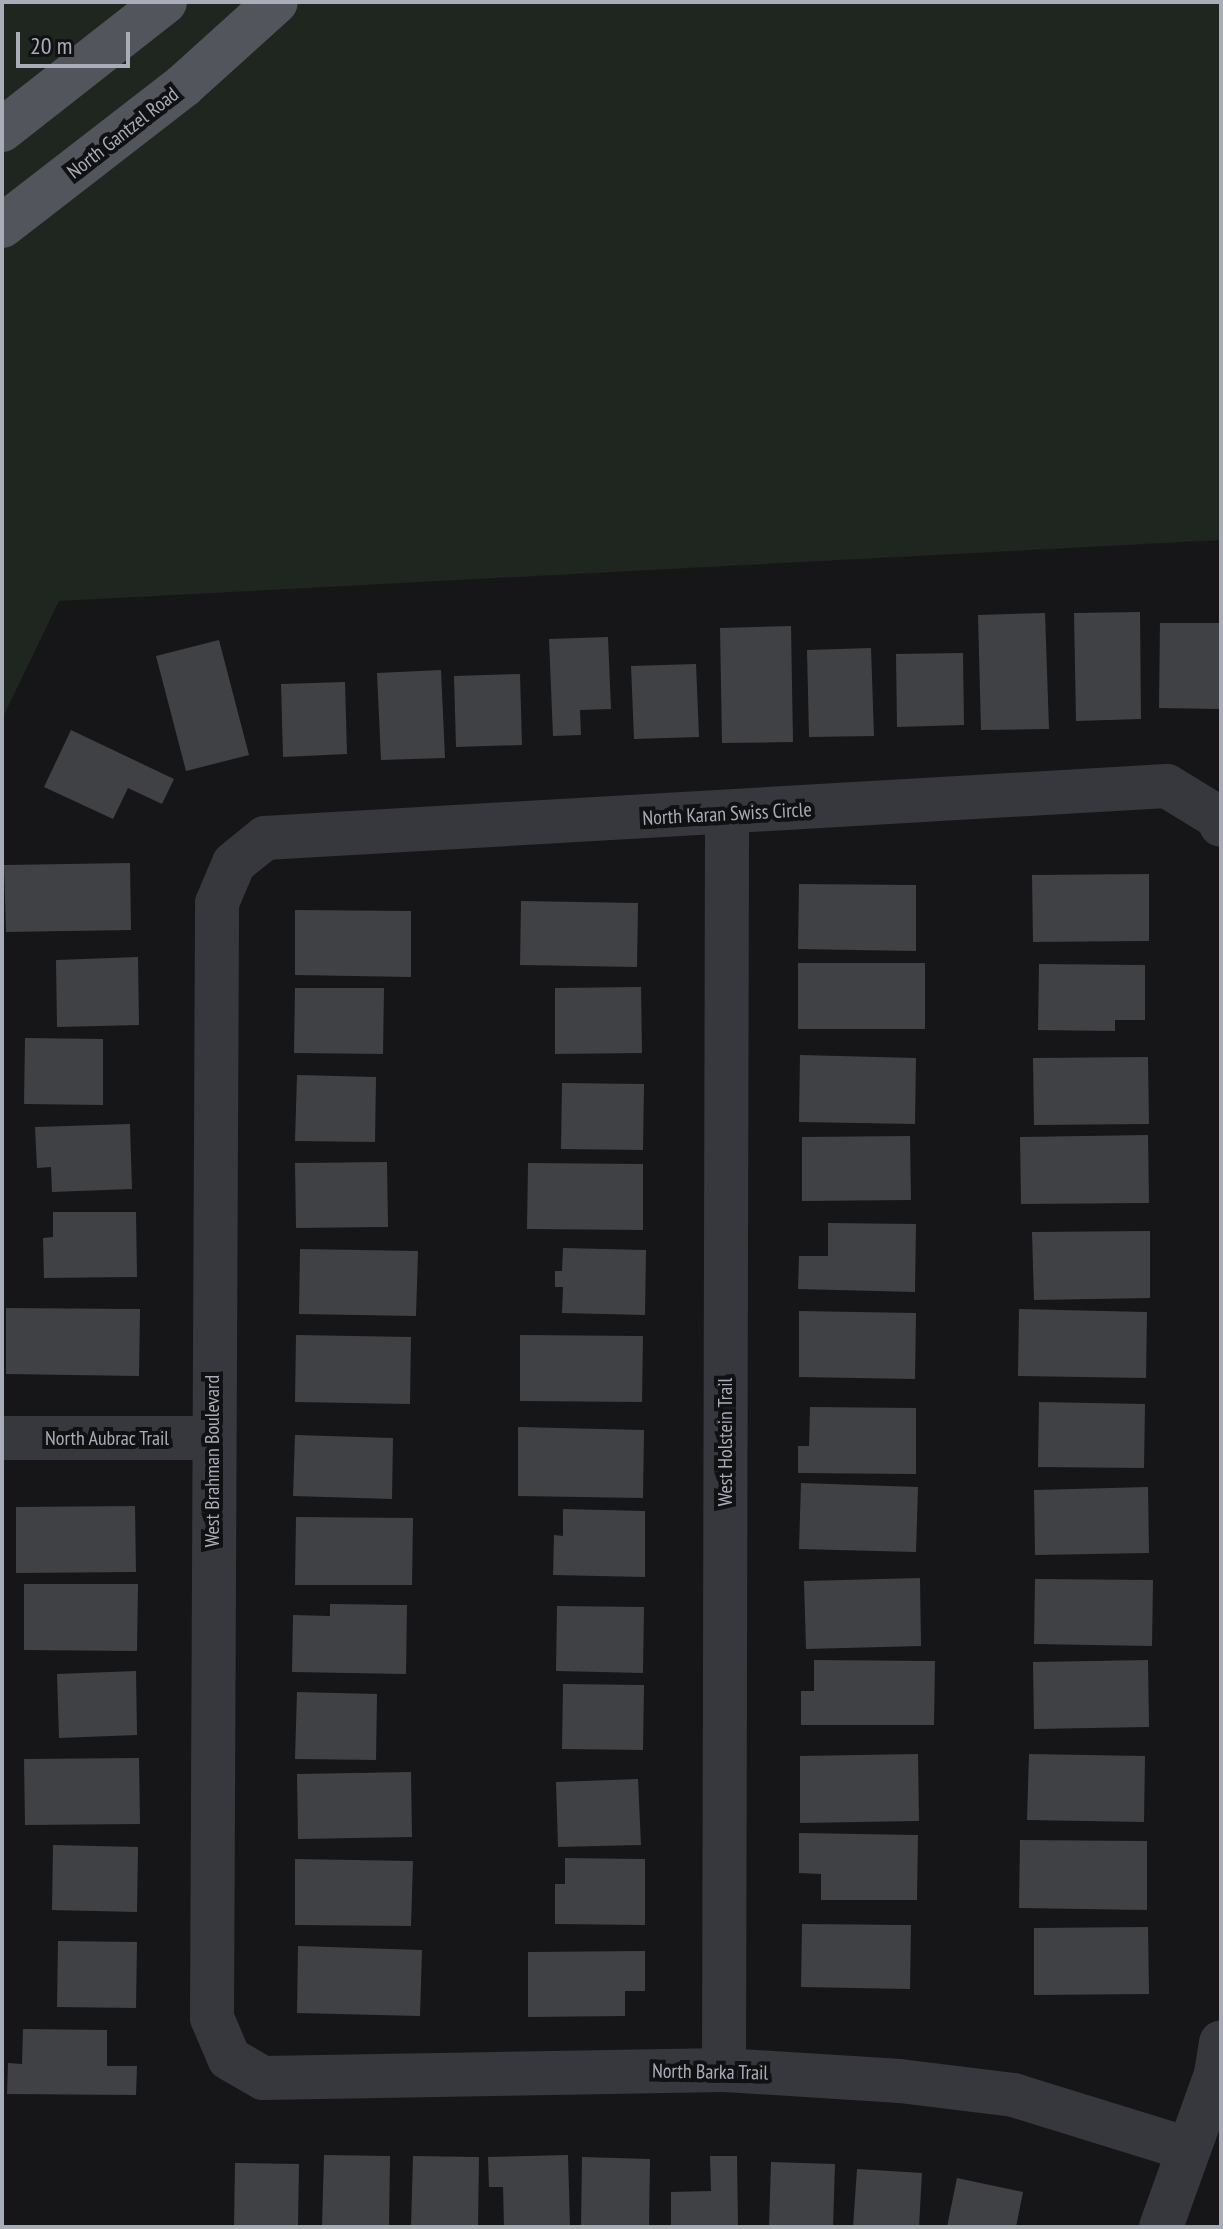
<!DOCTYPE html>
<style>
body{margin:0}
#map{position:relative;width:1223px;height:2229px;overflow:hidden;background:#161618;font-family:"PT Sans Narrow",sans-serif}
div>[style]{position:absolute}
.green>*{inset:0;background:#1e261f}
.building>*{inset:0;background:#404145}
.minor>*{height:44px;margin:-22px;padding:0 22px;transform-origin:22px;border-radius:22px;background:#37383d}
.major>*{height:44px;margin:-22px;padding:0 22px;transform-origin:22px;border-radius:22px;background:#53555c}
span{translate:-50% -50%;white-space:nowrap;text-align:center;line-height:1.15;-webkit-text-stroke:8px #111113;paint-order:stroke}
.street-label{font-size:20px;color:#a8adb8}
.frame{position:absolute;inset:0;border:4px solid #a8adb8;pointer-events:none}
.scale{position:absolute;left:16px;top:32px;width:114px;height:36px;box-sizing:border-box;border:4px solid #a8adb8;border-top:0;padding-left:10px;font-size:24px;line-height:28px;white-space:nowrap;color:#a8adb8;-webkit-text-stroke:6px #111113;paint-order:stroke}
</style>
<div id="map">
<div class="green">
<i style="clip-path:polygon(2px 2px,1221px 2px,1221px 540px,59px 601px,2px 719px)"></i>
</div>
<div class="building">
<i style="clip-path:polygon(1140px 612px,1141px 719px,1076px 721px,1074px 613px)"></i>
<i style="clip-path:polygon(1045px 613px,1049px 729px,981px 730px,978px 615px)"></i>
<i style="clip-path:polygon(1160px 623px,1221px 623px,1221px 709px,1159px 708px)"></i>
<i style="clip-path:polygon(791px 626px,793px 742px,722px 743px,720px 628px)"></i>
<i style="clip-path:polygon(608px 637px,611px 709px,580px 710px,581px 735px,553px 736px,549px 639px)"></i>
<i style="clip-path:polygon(219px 640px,249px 755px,186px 771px,156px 656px)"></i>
<i style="clip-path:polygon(871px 648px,874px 736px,809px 737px,807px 650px)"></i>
<i style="clip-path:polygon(963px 653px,964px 725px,897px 727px,896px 654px)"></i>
<i style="clip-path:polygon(696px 664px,699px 737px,634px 739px,631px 666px)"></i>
<i style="clip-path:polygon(441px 670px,445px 758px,381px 760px,377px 673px)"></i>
<i style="clip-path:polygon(520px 674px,522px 745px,456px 747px,454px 676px)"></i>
<i style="clip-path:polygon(345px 682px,347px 754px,283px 757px,281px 684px)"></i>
<i style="clip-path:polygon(71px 730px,174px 779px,162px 804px,128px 788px,113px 819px,44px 787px)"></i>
<i style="clip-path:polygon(130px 863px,131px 930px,6px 932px,4px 865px)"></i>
<i style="clip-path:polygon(1149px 874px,1149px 941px,1033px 942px,1032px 875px)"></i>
<i style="clip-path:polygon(799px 884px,916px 885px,916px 951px,798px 949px)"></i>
<i style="clip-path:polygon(521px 901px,638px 903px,637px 967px,520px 965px)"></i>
<i style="clip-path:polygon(295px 910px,411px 911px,411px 977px,295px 975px)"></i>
<i style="clip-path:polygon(138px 957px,139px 1025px,57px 1027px,56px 960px)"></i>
<i style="clip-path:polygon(798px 963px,925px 963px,925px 1029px,798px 1029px)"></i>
<i style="clip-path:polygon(1039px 964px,1145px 965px,1145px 1020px,1115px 1020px,1115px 1031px,1038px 1030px)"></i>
<i style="clip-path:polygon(641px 987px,642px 1053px,555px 1054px,555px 988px)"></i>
<i style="clip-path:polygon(295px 988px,384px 988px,383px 1054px,294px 1053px)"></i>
<i style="clip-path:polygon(25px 1038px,103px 1039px,103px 1105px,24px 1104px)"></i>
<i style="clip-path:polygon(800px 1055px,916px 1058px,915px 1124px,799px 1122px)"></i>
<i style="clip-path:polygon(1148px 1057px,1149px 1124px,1034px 1125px,1033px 1058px)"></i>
<i style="clip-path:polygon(297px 1075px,376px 1077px,375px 1142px,295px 1141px)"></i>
<i style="clip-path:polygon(562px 1083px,644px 1084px,643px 1150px,561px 1149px)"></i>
<i style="clip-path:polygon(130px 1124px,132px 1189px,52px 1192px,51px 1167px,37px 1168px,35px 1127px)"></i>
<i style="clip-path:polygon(1148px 1135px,1149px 1203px,1021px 1204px,1020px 1137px)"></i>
<i style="clip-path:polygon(910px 1136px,911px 1200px,802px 1201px,802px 1137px)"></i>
<i style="clip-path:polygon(387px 1162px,388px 1227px,296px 1228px,295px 1163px)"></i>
<i style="clip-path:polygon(528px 1163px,643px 1164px,643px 1230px,527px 1229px)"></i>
<i style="clip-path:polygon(53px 1212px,136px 1212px,137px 1277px,44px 1278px,43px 1238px,53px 1237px)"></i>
<i style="clip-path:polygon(828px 1223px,916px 1224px,915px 1292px,798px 1289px,799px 1256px,828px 1256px)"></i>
<i style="clip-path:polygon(1150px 1231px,1150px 1298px,1034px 1300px,1032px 1232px)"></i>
<i style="clip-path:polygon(563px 1248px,646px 1250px,645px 1315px,562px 1313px,563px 1287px,555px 1287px,555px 1271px,562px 1271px)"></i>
<i style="clip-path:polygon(300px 1249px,418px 1251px,416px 1316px,299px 1314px)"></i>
<i style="clip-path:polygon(6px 1308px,140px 1309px,139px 1376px,6px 1374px)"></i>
<i style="clip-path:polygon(1019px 1309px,1147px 1312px,1146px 1378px,1018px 1376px)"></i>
<i style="clip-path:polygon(799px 1311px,916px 1313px,915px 1379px,799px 1377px)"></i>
<i style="clip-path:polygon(296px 1335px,411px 1337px,410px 1404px,295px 1402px)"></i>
<i style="clip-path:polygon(520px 1335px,643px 1336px,642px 1402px,520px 1401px)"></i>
<i style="clip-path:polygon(1039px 1402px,1145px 1404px,1144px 1468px,1038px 1467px)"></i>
<i style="clip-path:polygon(810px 1407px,916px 1408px,916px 1474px,798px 1473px,798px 1446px,809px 1446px)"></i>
<i style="clip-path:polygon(518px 1427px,644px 1430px,643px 1498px,518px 1496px)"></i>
<i style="clip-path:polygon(295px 1435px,393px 1438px,392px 1499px,293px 1496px)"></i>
<i style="clip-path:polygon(801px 1483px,918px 1487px,916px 1552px,799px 1549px)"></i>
<i style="clip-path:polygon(1148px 1487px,1149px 1553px,1035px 1555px,1034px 1490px)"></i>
<i style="clip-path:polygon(135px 1506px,136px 1572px,16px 1573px,16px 1507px)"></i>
<i style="clip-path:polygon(563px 1509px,645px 1511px,645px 1577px,553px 1575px,554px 1535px,563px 1536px)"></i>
<i style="clip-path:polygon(296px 1517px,413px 1518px,412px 1585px,295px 1585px)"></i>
<i style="clip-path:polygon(920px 1578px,921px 1646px,806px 1649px,804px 1581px)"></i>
<i style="clip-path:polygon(1035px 1579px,1153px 1580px,1152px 1646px,1034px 1644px)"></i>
<i style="clip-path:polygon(24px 1584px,138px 1584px,137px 1651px,24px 1650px)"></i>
<i style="clip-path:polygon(330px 1604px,407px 1605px,406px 1674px,292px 1672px,293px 1615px,330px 1616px)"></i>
<i style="clip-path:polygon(557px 1606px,644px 1607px,643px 1673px,556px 1671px)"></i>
<i style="clip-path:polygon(814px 1660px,935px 1661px,934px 1725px,801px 1725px,801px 1691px,814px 1691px)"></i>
<i style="clip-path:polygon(1148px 1660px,1149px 1727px,1034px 1729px,1033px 1662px)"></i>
<i style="clip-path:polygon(136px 1671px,137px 1735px,59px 1738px,57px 1674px)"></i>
<i style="clip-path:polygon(563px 1684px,644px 1685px,643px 1750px,562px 1749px)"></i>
<i style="clip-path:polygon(297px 1692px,377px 1694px,376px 1760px,295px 1759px)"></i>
<i style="clip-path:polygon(918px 1754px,919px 1821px,800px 1823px,800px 1756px)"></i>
<i style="clip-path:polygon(1029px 1754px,1145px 1756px,1144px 1822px,1027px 1820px)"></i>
<i style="clip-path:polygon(139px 1758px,140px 1824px,25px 1825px,24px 1759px)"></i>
<i style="clip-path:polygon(411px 1772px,412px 1837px,298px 1839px,297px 1774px)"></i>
<i style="clip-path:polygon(638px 1779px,641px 1845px,558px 1847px,556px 1782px)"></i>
<i style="clip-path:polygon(799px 1833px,918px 1835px,917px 1900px,821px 1900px,821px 1874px,799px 1873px)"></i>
<i style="clip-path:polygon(1020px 1840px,1147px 1841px,1147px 1910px,1019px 1908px)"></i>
<i style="clip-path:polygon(53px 1845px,138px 1847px,137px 1912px,52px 1910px)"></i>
<i style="clip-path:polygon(565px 1858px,645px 1859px,645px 1925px,555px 1924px,555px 1884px,565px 1884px)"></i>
<i style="clip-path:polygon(295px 1859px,413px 1861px,411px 1926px,295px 1925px)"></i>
<i style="clip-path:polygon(802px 1924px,911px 1925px,910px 1989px,801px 1987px)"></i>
<i style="clip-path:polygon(1148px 1927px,1149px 1994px,1034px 1995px,1034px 1928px)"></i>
<i style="clip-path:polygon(58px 1941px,137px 1942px,136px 2008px,57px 2007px)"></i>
<i style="clip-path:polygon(298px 1946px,422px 1950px,420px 2016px,297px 2013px)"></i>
<i style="clip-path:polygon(645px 1951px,645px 1991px,625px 1991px,625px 2016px,528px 2017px,528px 1952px)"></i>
<i style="clip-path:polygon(23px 2029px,107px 2030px,107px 2066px,137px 2066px,136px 2095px,7px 2094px,8px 2063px,22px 2064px)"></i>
<i style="clip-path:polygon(324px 2155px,390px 2156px,389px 2227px,322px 2227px)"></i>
<i style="clip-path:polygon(568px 2155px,570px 2227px,504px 2227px,503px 2187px,489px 2187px,488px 2157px)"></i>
<i style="clip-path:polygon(413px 2156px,479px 2157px,478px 2227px,411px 2227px)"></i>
<i style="clip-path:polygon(710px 2156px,737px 2156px,738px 2227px,671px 2227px,671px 2192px,711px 2191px)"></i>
<i style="clip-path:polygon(582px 2157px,650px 2159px,649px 2227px,581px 2227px)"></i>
<i style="clip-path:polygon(771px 2162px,835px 2164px,833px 2227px,769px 2227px)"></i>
<i style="clip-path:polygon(235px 2163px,299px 2164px,298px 2227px,234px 2227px)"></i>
<i style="clip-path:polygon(857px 2169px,922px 2173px,919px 2227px,853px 2227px)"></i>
<i style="clip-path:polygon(957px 2178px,1023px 2192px,1016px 2227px,947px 2227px)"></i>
</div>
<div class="minor">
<i style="left:2px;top:1438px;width:210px"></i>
<i style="left:724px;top:2070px;width:1255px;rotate:-89.86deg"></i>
<i style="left:1188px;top:2149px;width:182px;rotate:-162.8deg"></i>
<i style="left:1014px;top:2095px;width:115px;rotate:-173deg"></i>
<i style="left:900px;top:2081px;width:176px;rotate:-176.4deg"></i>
<i style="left:724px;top:2070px;width:461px;rotate:179deg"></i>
<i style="left:263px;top:2078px;width:39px;rotate:-150deg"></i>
<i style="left:229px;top:2058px;width:43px;rotate:-113deg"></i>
<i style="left:212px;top:2018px;width:1115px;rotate:-89.74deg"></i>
<i style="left:217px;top:903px;width:43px;rotate:-67deg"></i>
<i style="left:234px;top:863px;width:40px;rotate:-39deg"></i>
<i style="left:265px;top:838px;width:903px;rotate:-3.3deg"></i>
<i style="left:1167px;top:786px;width:61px;rotate:31.6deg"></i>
<i style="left:1219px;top:818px;width:7px;rotate:74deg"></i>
<i style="left:1161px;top:2227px;width:163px;rotate:-70.2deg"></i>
<i style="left:1216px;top:2074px;width:32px;rotate:-81deg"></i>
</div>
<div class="major">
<i style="left:2px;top:130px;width:207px;rotate:-38.1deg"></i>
<i style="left:2px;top:226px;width:229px;rotate:-37.7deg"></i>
<i style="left:183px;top:86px;width:125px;rotate:-42.1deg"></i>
</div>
<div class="street-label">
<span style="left:123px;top:133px;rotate:-38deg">North Gantzel Road</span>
<span style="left:727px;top:814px;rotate:-3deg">North Karan Swiss Circle</span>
<span style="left:107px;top:1438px">North Aubrac Trail</span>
<span style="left:725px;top:1442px;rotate:-90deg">West Holstein Trail</span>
<span style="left:212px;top:1461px;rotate:-90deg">West Brahman Boulevard</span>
<span style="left:710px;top:2072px;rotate:1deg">North Barka Trail</span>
</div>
<div class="frame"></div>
<div class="scale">20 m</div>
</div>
